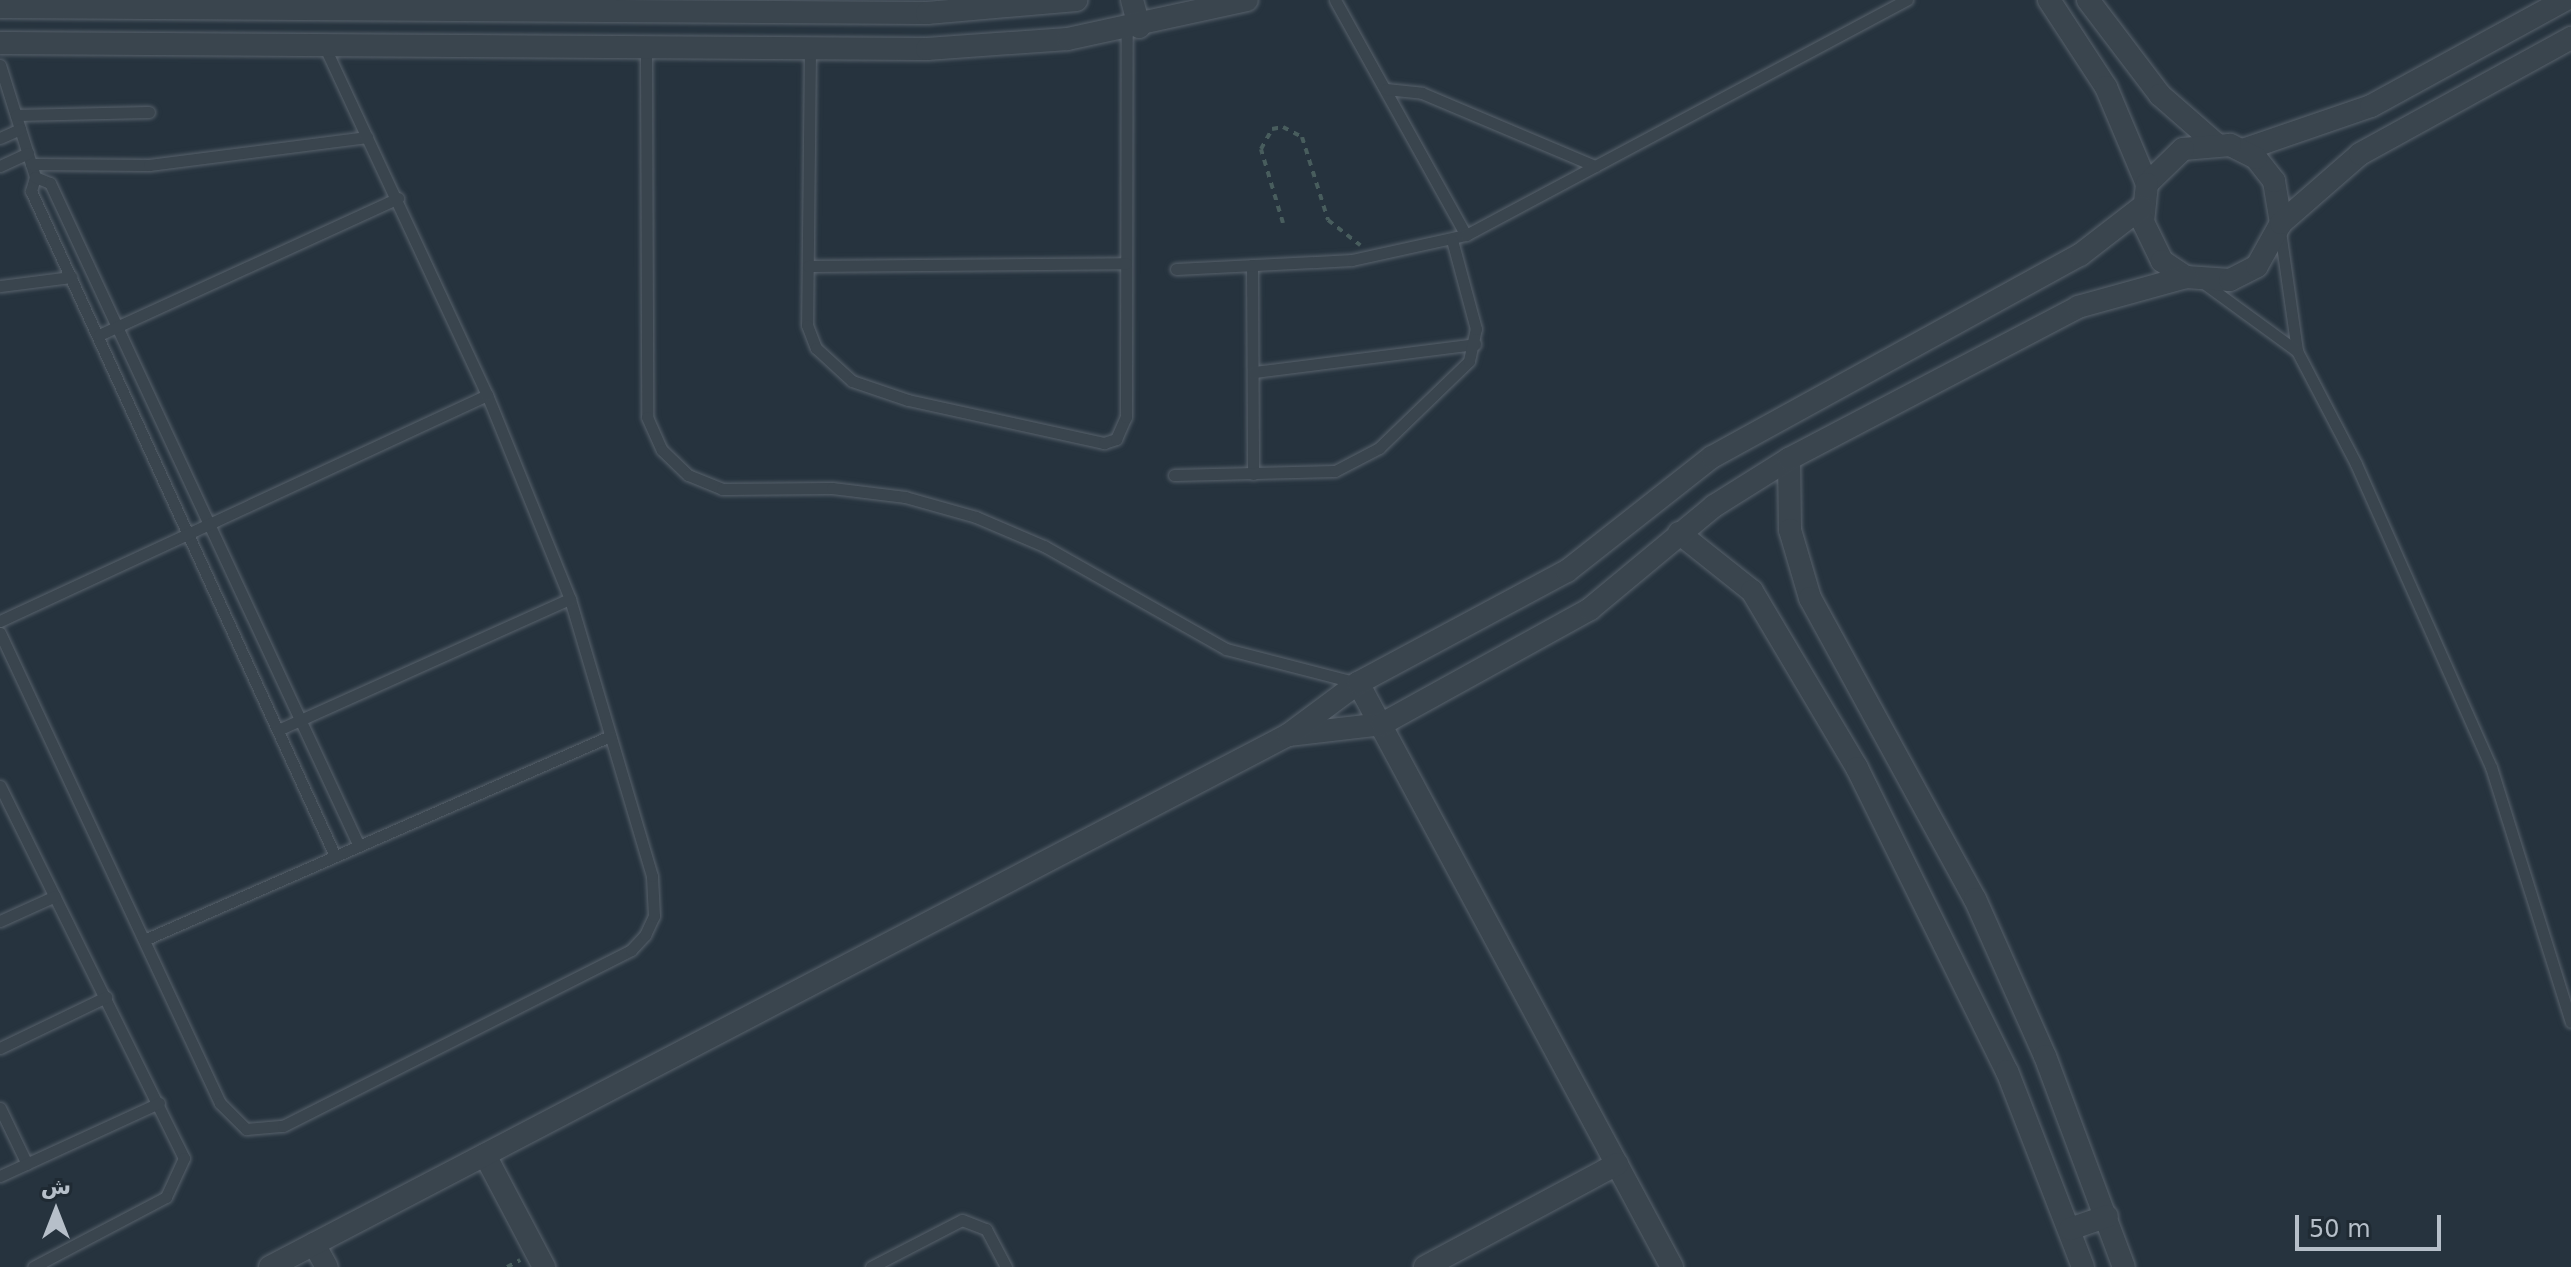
<!DOCTYPE html>
<meta charset="utf-8">
<style>
body{margin:0}
#map{position:relative;width:2571px;height:1267px;overflow:hidden;background:#26333e;font-family:"DejaVu Sans","Noto Naskh Arabic",sans-serif}
div>[style]{position:absolute}
.path>*{height:4px;margin-top:-2px;transform-origin:0;background:repeating-linear-gradient(90deg,#485d5d 0 6px,transparent 0 12px)}
.roads{filter:drop-shadow(0 0 2px #58626c) drop-shadow(0 0 2px #58626c)}
.lane>*{height:11px;margin:-5.5px;padding:0 5.5px;transform-origin:5.5px;border-radius:5.5px;background:#3a454e}
.street>*{height:22px;margin:-11px;padding:0 11px;transform-origin:11px;border-radius:11px;background:#3a454e}
span{translate:-50% -50%;white-space:nowrap;text-align:center;line-height:1.15;-webkit-text-stroke:8px #1f2a33;paint-order:stroke}
.north{position:absolute;left:16px;top:1171px;width:80px;height:80px;-webkit-text-stroke:6px #1f2a33;paint-order:stroke;rotate:0deg;font-size:22px;font-weight:700;line-height:32px;text-align:center;color:#b6bfc9}
.north::after{content:'';display:block;margin:auto;width:28px;height:36px;background:#b6bfc9;clip-path:polygon(50% 0,100% 100%,50% 72%,0 100%)}
.scale{position:absolute;left:2295px;top:1215px;width:146px;height:36px;box-sizing:border-box;border:4px solid #b6bfc9;border-top:0;padding-left:10px;font-size:24px;line-height:28px;white-space:nowrap;color:#b6bfc9;-webkit-text-stroke:6px #1f2a33;paint-order:stroke}
</style>
<div id="map">
<div class="path">
<i style="left:1283px;top:223px;width:77px;rotate:-106.6deg"></i>
<i style="left:1261px;top:149px;width:23px;rotate:-61deg"></i>
<i style="left:1272px;top:129px;width:11px;rotate:-10deg"></i>
<i style="left:1283px;top:127px;width:21px;rotate:28deg"></i>
<i style="left:1302px;top:137px;width:87px;rotate:72.6deg"></i>
<i style="left:1328px;top:220px;width:41px;rotate:38deg"></i>
<i style="left:507px;top:1267px;width:15px;rotate:-28deg"></i>
</div>
<div class="roads">
<div class="lane">
<i style="left:1335px;top:0;width:269px;rotate:60.9deg"></i>
<i style="left:646px;top:47px;width:370px;rotate:89.8deg"></i>
<i style="left:647px;top:417px;width:36px;rotate:66deg"></i>
<i style="left:662px;top:450px;width:36px;rotate:44deg"></i>
<i style="left:688px;top:475px;width:37px;rotate:22deg"></i>
<i style="left:722px;top:489px;width:110px;rotate:-0.5deg"></i>
<i style="left:832px;top:488px;width:74px;rotate:7deg"></i>
<i style="left:905px;top:497px;width:74px;rotate:15.7deg"></i>
<i style="left:976px;top:517px;width:74px;rotate:23.1deg"></i>
<i style="left:1044px;top:546px;width:209px;rotate:29.5deg"></i>
<i style="left:1226px;top:649px;width:135px;rotate:14.5deg"></i>
<i style="left:810px;top:48px;width:277px;rotate:90.6deg"></i>
<i style="left:807px;top:325px;width:25px;rotate:69deg"></i>
<i style="left:816px;top:348px;width:49px;rotate:42.5deg"></i>
<i style="left:852px;top:381px;width:59px;rotate:18.7deg"></i>
<i style="left:908px;top:400px;width:201px;rotate:12.4deg"></i>
<i style="left:1104px;top:443px;width:13px;rotate:-18deg"></i>
<i style="left:1116px;top:439px;width:24px;rotate:-66deg"></i>
<i style="left:1126px;top:417px;width:388px;rotate:-89.9deg"></i>
<i style="left:0;top:65px;width:117px;rotate:72.6deg"></i>
<i style="left:35px;top:177px;width:15px;rotate:106deg"></i>
<i style="left:31px;top:191px;width:731px;rotate:65.43deg"></i>
<i style="left:1386px;top:89px;width:36px;rotate:6deg"></i>
<i style="left:1422px;top:93px;width:188px;rotate:22.9deg"></i>
<i style="left:16px;top:115px;width:133px;rotate:-1.3deg"></i>
<i style="left:0;top:138px;width:22px;rotate:-24deg"></i>
<i style="left:31px;top:164px;width:118px;rotate:0.5deg"></i>
<i style="left:149px;top:165px;width:220px;rotate:-7.3deg"></i>
<i style="left:0;top:166px;width:31px;rotate:-25deg"></i>
<i style="left:35px;top:177px;width:16px;rotate:22deg"></i>
<i style="left:50px;top:183px;width:731px;rotate:65.01deg"></i>
<i style="left:2280px;top:231px;width:121px;rotate:81.9deg"></i>
<i style="left:2297px;top:351px;width:127px;rotate:62.4deg"></i>
<i style="left:2356px;top:464px;width:332px;rotate:66deg"></i>
<i style="left:2491px;top:767px;width:267px;rotate:72.6deg"></i>
<i style="left:1252px;top:265px;width:209px;rotate:89.7deg"></i>
<i style="left:808px;top:266px;width:318px;rotate:-0.5deg"></i>
<i style="left:1176px;top:269px;width:176px;rotate:-2.9deg"></i>
<i style="left:1352px;top:260px;width:117px;rotate:-12.4deg"></i>
<i style="left:1466px;top:235px;width:500px;rotate:-28.1deg"></i>
<i style="left:2201px;top:281px;width:119px;rotate:36.1deg"></i>
<i style="left:0;top:286px;width:72px;rotate:-7.2deg"></i>
<i style="left:99px;top:335px;width:329px;rotate:-24.6deg"></i>
<i style="left:1254px;top:372px;width:223px;rotate:-7.2deg"></i>
<i style="left:1174px;top:475px;width:161px;rotate:-1.4deg"></i>
<i style="left:1335px;top:471px;width:50px;rotate:-27.6deg"></i>
<i style="left:1379px;top:448px;width:125px;rotate:-44deg"></i>
<i style="left:1469px;top:361px;width:33px;rotate:-78deg"></i>
<i style="left:1476px;top:329px;width:92px;rotate:-105.1deg"></i>
<i style="left:0;top:621px;width:537px;rotate:-24.89deg"></i>
<i style="left:0;top:633px;width:519px;rotate:64.92deg"></i>
<i style="left:220px;top:1103px;width:37px;rotate:45deg"></i>
<i style="left:246px;top:1129px;width:37px;rotate:-5deg"></i>
<i style="left:283px;top:1126px;width:390px;rotate:-26.8deg"></i>
<i style="left:631px;top:950px;width:21px;rotate:-47deg"></i>
<i style="left:645px;top:935px;width:21px;rotate:-65deg"></i>
<i style="left:654px;top:916px;width:40px;rotate:-92.9deg"></i>
<i style="left:652px;top:876px;width:289px;rotate:-106.5deg"></i>
<i style="left:570px;top:599px;width:220px;rotate:-112.1deg"></i>
<i style="left:487px;top:395px;width:384px;rotate:-115deg"></i>
<i style="left:278px;top:730px;width:320px;rotate:-24.2deg"></i>
<i style="left:0;top:786px;width:415px;rotate:63.7deg"></i>
<i style="left:184px;top:1158px;width:43px;rotate:114.8deg"></i>
<i style="left:166px;top:1197px;width:150px;rotate:152.2deg"></i>
<i style="left:0;top:921px;width:60px;rotate:-24.4deg"></i>
<i style="left:144px;top:940px;width:509px;rotate:-23.64deg"></i>
<i style="left:0;top:1048px;width:118px;rotate:-25.7deg"></i>
<i style="left:0;top:1108px;width:62px;rotate:64.3deg"></i>
<i style="left:0;top:1176px;width:175px;rotate:-24.7deg"></i>
<i style="left:871px;top:1267px;width:102px;rotate:-27.3deg"></i>
<i style="left:962px;top:1220px;width:26px;rotate:21deg"></i>
<i style="left:986px;top:1229px;width:43px;rotate:62.2deg"></i>
</div>
<div class="street">
<i style="left:1132px;top:0;width:28px;rotate:75deg"></i>
<i style="left:2049px;top:0;width:104px;rotate:56.8deg"></i>
<i style="left:2106px;top:87px;width:105px;rotate:67.1deg"></i>
<i style="left:2088px;top:0;width:119px;rotate:52.8deg"></i>
<i style="left:2160px;top:95px;width:73px;rotate:41.1deg"></i>
<i style="left:0;top:7px;width:927px;rotate:0.37deg"></i>
<i style="left:927px;top:13px;width:150px;rotate:-5deg"></i>
<i style="left:0;top:43px;width:927px;rotate:0.37deg"></i>
<i style="left:927px;top:49px;width:141px;rotate:-4.1deg"></i>
<i style="left:1068px;top:39px;width:183px;rotate:-12.3deg"></i>
<i style="left:2243px;top:150px;width:135px;rotate:-19deg"></i>
<i style="left:2371px;top:106px;width:221px;rotate:-28.7deg"></i>
<i style="left:2281px;top:223px;width:43px;rotate:-99.5deg"></i>
<i style="left:2274px;top:181px;width:29px;rotate:-128deg"></i>
<i style="left:2256px;top:158px;width:29px;rotate:-153deg"></i>
<i style="left:2230px;top:145px;width:47px;rotate:175.1deg"></i>
<i style="left:2183px;top:149px;width:50px;rotate:135.8deg"></i>
<i style="left:2147px;top:184px;width:38px;rotate:96deg"></i>
<i style="left:2143px;top:222px;width:43px;rotate:64deg"></i>
<i style="left:2162px;top:261px;width:29px;rotate:34deg"></i>
<i style="left:2186px;top:277px;width:44px;rotate:3.9deg"></i>
<i style="left:2230px;top:280px;width:30px;rotate:-27deg"></i>
<i style="left:2257px;top:266px;width:49px;rotate:-60.8deg"></i>
<i style="left:2281px;top:223px;width:105px;rotate:-41.1deg"></i>
<i style="left:2360px;top:154px;width:241px;rotate:-28.8deg"></i>
<i style="left:1789px;top:459px;width:71px;rotate:89.2deg"></i>
<i style="left:1790px;top:530px;width:71px;rotate:73.6deg"></i>
<i style="left:1810px;top:598px;width:343px;rotate:61.3deg"></i>
<i style="left:1975px;top:899px;width:172px;rotate:66deg"></i>
<i style="left:2045px;top:1056px;width:225px;rotate:69.5deg"></i>
<i style="left:1679px;top:533px;width:93px;rotate:38.5deg"></i>
<i style="left:1752px;top:591px;width:206px;rotate:59.3deg"></i>
<i style="left:1857px;top:768px;width:338px;rotate:63.7deg"></i>
<i style="left:2007px;top:1071px;width:210px;rotate:68.8deg"></i>
<i style="left:1358px;top:683px;width:663px;rotate:61.73deg"></i>
<i style="left:1289px;top:735px;width:94px;rotate:-6.7deg"></i>
<i style="left:1382px;top:724px;width:238px;rotate:-28.9deg"></i>
<i style="left:1590px;top:609px;width:161px;rotate:-39.7deg"></i>
<i style="left:1714px;top:506px;width:89px;rotate:-32.1deg"></i>
<i style="left:1789px;top:459px;width:327px;rotate:-27.7deg"></i>
<i style="left:2078px;top:307px;width:112px;rotate:-15.5deg"></i>
<i style="left:485px;top:1155px;width:127px;rotate:62.2deg"></i>
<i style="left:2070px;top:1229px;width:39px;rotate:-19deg"></i>
<i style="left:314px;top:1244px;width:26px;rotate:61deg"></i>
<i style="left:270px;top:1267px;width:1149px;rotate:-27.59deg"></i>
<i style="left:1288px;top:735px;width:87px;rotate:-36.6deg"></i>
<i style="left:1358px;top:683px;width:237px;rotate:-28.2deg"></i>
<i style="left:1567px;top:571px;width:184px;rotate:-38.2deg"></i>
<i style="left:1712px;top:457px;width:420px;rotate:-28.8deg"></i>
<i style="left:2080px;top:255px;width:78px;rotate:-37.7deg"></i>
<i style="left:1425px;top:1267px;width:218px;rotate:-28.2deg"></i>
</div>
</div>
<div class="north">ش</div>
<div class="scale">50 m</div>
</div>
